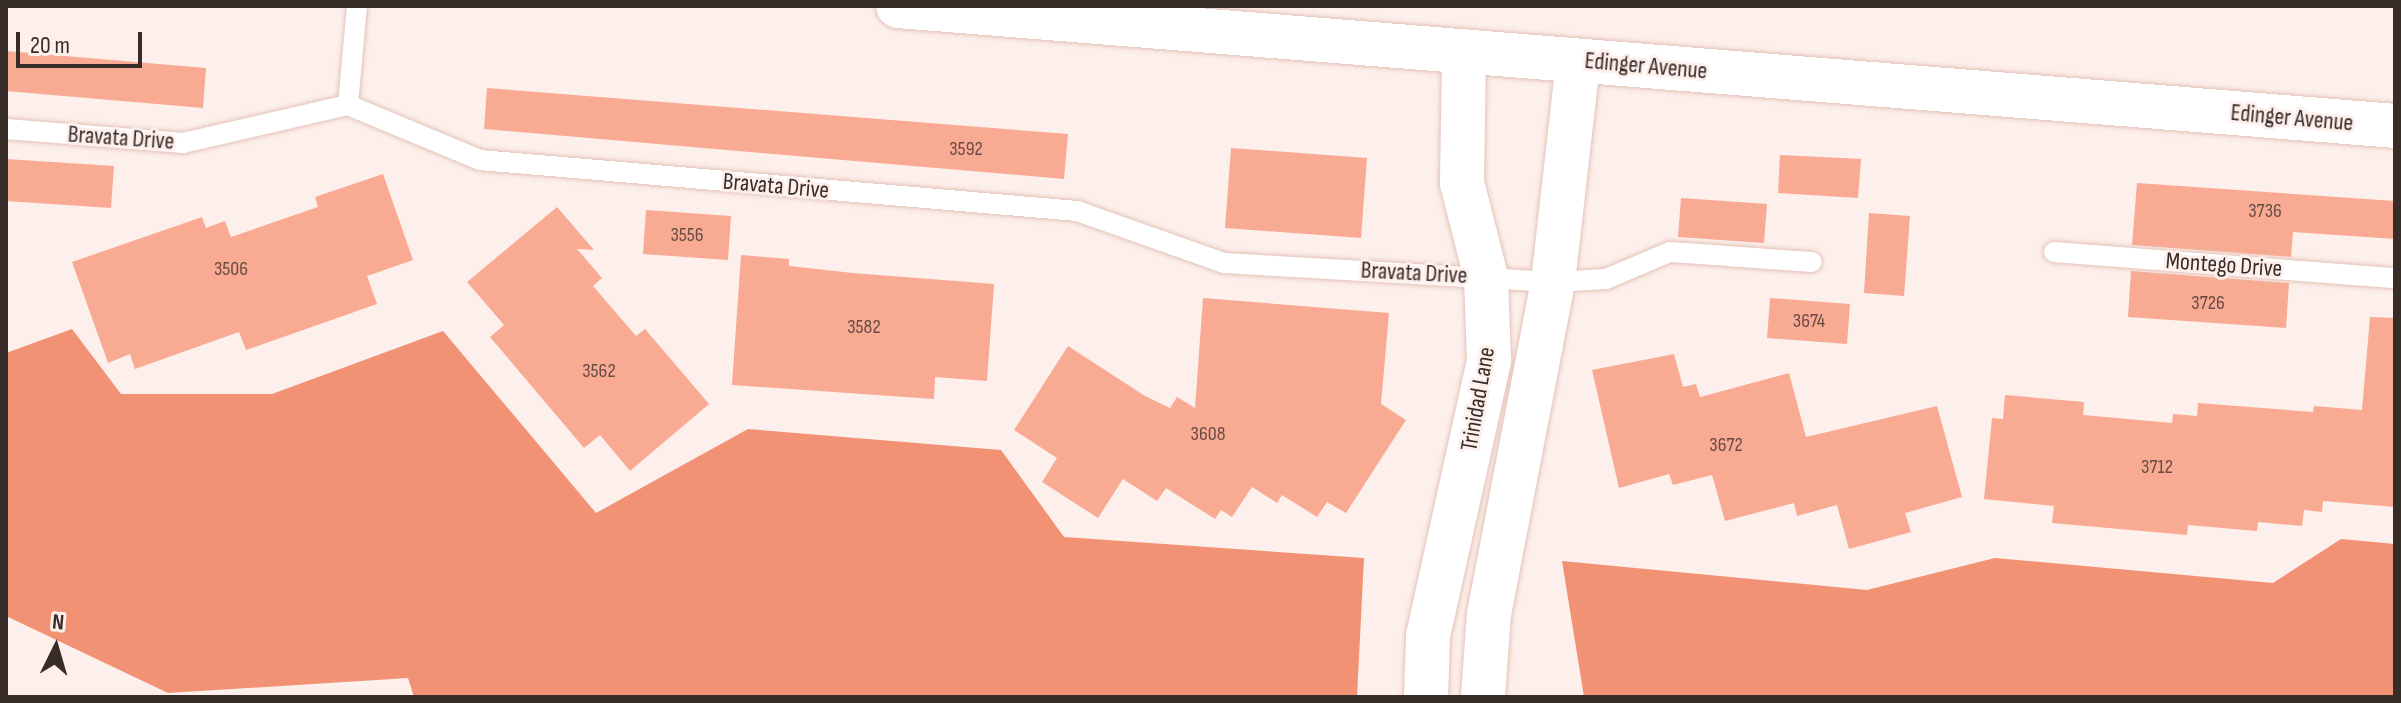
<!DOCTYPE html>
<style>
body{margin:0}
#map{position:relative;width:2401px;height:703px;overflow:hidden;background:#fdefeb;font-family:"Sofia Sans Condensed",sans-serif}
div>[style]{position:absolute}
.water>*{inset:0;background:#f29275}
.building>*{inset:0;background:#f9aa93}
.roads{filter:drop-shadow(0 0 2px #e3c3b9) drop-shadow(0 0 2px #e3c3b9)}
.lane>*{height:20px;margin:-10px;padding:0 10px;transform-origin:10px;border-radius:10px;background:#fff}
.secondary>*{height:44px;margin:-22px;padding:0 22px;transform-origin:22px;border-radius:22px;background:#fff}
span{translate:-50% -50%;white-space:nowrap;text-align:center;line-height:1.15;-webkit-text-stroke:6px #fdefeb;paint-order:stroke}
.number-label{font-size:20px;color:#684c43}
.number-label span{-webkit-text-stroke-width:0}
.street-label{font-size:24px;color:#382c28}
.frame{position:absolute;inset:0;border:8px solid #382c28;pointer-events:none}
.north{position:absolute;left:16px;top:607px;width:80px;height:80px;-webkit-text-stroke:6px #fdefeb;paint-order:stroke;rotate:5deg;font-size:22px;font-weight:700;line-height:32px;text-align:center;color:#382c28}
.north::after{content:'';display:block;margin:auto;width:28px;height:36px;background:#382c28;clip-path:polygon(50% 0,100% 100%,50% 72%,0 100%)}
.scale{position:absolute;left:16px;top:32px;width:126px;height:36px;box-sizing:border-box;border:4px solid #382c28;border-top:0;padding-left:10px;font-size:24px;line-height:28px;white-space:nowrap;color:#382c28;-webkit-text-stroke:6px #fdefeb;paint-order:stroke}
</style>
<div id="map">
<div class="water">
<i style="clip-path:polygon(72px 329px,121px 394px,272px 394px,443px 331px,596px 513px,748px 429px,1001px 450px,1064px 537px,1364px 558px,1357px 697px,414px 697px,408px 678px,168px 693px,6px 616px,6px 353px)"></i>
<i style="clip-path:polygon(2341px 539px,2395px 544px,2395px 697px,1584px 697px,1562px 561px,1867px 590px,1995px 558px,2273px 583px)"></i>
</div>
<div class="building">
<i style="clip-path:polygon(6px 51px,206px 68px,203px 108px,6px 91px)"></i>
<i style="clip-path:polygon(487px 88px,1068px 134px,1064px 179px,484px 129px)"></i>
<i style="clip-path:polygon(1231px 148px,1367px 158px,1361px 238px,1225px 228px)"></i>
<i style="clip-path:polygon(1780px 155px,1861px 159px,1858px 198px,1778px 193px)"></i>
<i style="clip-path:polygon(6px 159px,114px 166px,111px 208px,6px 201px)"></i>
<i style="clip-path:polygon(383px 174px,413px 260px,367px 276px,377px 304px,246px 350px,239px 332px,135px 369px,130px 354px,108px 363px,72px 262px,202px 217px,206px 228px,225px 221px,231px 237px,318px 207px,315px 197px)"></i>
<i style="clip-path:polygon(2137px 183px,2395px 201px,2395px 239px,2293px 232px,2291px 257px,2132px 245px)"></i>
<i style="clip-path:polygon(1681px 198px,1767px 204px,1764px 243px,1678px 237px)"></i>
<i style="clip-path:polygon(557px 207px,594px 250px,577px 249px,602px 278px,593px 286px,636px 336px,645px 329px,709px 404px,630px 471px,600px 435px,584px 448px,490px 337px,504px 325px,467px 282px)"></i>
<i style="clip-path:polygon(646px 210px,731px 216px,728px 260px,643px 254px)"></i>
<i style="clip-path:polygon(1869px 213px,1910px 216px,1904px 296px,1864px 293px)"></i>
<i style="clip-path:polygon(741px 255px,789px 259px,789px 266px,853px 273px,994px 284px,987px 381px,935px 377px,934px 399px,732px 385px)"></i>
<i style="clip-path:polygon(2131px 271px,2289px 283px,2286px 328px,2128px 317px)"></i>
<i style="clip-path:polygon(1203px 298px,1389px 313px,1381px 404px,1406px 420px,1346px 513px,1327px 502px,1317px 517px,1282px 495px,1277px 503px,1252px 487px,1232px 517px,1221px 510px,1215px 519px,1166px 488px,1157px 501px,1123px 479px,1098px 518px,1042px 482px,1057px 458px,1014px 430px,1068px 346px,1145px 396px,1170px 408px,1177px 397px,1195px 408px)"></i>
<i style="clip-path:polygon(1770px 298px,1850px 304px,1847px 344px,1767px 338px)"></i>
<i style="clip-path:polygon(2370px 317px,2395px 318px,2395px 507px,2323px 501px,2322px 512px,2304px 510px,2302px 526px,2258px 522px,2257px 531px,2188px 525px,2187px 535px,2052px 523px,2054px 506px,1984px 499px,1992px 418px,2003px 419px,2005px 395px,2084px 402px,2083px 415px,2172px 423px,2173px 414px,2197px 416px,2198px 403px,2313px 412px,2314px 406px,2362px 410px)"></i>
<i style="clip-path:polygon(1674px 354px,1683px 387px,1696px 384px,1700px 397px,1789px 373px,1806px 437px,1937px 406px,1962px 497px,1905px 513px,1911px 532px,1849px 549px,1837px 505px,1797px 516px,1794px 503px,1725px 521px,1712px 475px,1673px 485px,1669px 474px,1619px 488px,1592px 370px)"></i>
</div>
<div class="roads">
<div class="lane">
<i style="left:348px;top:105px;width:99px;rotate:-84.8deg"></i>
<i style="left:6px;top:129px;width:178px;rotate:4.5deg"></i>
<i style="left:183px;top:143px;width:169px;rotate:-13deg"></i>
<i style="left:348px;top:105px;width:143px;rotate:22.6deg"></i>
<i style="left:480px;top:160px;width:599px;rotate:4.88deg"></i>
<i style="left:1077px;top:211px;width:156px;rotate:19.5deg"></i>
<i style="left:1224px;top:263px;width:330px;rotate:3.3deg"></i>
<i style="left:1553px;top:282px;width:53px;rotate:-3.2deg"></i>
<i style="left:1606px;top:279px;width:69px;rotate:-22.9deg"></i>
<i style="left:1670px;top:252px;width:142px;rotate:4deg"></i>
<i style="left:2054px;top:252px;width:342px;rotate:4.4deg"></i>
</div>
<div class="secondary">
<i style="left:898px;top:6px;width:1502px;rotate:4.58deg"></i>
<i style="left:1426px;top:697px;width:61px;rotate:-88.1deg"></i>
<i style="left:1428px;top:636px;width:283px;rotate:-77.5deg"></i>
<i style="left:1489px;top:360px;width:83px;rotate:-92.1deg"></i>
<i style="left:1486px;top:277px;width:97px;rotate:-104.3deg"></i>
<i style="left:1462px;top:183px;width:132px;rotate:-89.1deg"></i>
<i style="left:1483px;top:697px;width:83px;rotate:-85.9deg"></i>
<i style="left:1489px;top:614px;width:338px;rotate:-79.1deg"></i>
<i style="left:1553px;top:282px;width:222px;rotate:-83.5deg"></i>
</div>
</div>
<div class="number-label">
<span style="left:966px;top:149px">3592</span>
<span style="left:2265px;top:211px">3736</span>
<span style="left:687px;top:235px">3556</span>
<span style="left:231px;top:269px">3506</span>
<span style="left:2208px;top:303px">3726</span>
<span style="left:1809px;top:321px">3674</span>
<span style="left:864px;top:327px">3582</span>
<span style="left:599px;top:371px">3562</span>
<span style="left:1208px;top:434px">3608</span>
<span style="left:1726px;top:445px">3672</span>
<span style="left:2157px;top:467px">3712</span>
</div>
<div class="street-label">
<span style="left:1646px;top:66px;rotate:5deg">Edinger Avenue</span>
<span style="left:2292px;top:118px;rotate:5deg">Edinger Avenue</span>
<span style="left:121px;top:138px;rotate:4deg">Bravata Drive</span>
<span style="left:776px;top:186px;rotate:5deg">Bravata Drive</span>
<span style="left:2224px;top:265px;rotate:4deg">Montego Drive</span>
<span style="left:1414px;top:273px;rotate:3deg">Bravata Drive</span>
<span style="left:1478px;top:399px;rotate:-80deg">Trinidad Lane</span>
</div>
<div class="frame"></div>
<div class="north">N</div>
<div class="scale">20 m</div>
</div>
